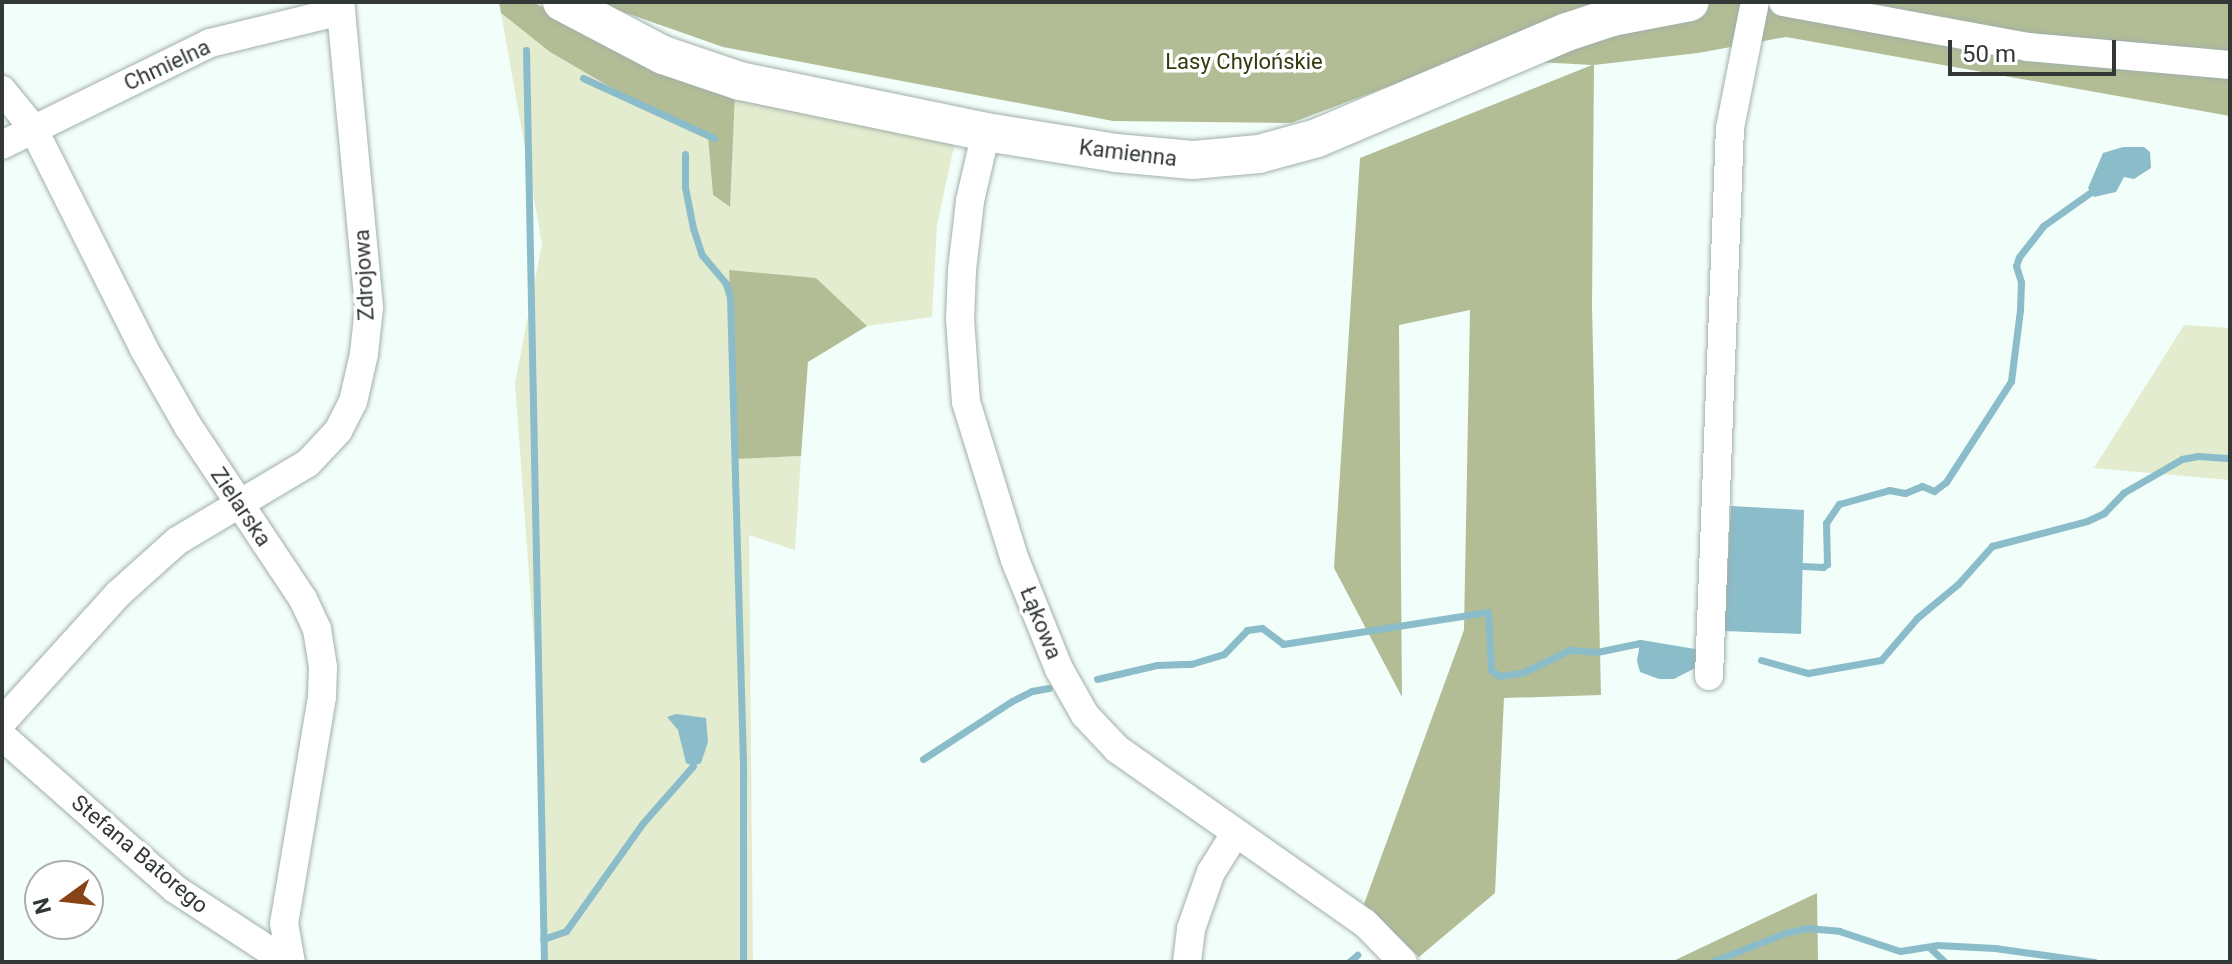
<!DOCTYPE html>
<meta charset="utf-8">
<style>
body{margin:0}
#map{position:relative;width:2232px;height:964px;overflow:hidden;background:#f2fef9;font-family:Roboto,sans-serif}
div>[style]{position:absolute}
.green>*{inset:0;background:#e3eccf}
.forest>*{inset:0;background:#b2bd96}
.water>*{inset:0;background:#8bbcc9}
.stream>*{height:7px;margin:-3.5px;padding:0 3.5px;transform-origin:3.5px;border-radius:3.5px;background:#8bbcc9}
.roads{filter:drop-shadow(0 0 2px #a1afa9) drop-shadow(0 0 2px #a1afa9)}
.street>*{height:28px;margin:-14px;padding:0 14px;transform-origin:14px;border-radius:14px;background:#fff}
.secondary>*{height:38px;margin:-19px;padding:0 19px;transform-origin:19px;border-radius:19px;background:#fff}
span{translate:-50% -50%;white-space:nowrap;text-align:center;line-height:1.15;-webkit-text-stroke:7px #fff;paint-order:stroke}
.park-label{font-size:22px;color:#313b0e}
.street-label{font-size:22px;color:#323836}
.frame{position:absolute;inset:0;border:4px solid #323836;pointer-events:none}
.north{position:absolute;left:24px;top:860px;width:80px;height:80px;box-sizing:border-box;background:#fff;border:2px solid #adafaf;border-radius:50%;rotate:255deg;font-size:22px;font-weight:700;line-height:32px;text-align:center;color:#323836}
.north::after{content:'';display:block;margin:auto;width:28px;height:36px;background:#884417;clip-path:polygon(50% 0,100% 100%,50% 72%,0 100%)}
.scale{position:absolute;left:1948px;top:40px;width:168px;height:36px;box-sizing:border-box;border:4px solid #323836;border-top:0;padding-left:10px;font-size:24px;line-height:28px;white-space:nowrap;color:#323836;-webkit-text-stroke:6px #fff;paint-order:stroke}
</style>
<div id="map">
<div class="green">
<i style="clip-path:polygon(501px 13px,550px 52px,639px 104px,708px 137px,713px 195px,729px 207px,735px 94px,955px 142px,937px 225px,932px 317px,867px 326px,816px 278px,729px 271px,736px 459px,801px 456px,795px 550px,749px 535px,753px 962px,544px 962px,543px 767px,515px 383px,542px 244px)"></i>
<i style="clip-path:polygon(2184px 325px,2230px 328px,2230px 480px,2094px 468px)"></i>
</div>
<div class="forest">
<i style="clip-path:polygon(499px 2px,532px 2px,735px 94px,730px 207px,713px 195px,708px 137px,639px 104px,550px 52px,501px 13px)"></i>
<i style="clip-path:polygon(605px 2px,2230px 2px,2230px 116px,1786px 37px,1698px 53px,1594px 65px,1592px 306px,1601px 695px,1504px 698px,1495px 893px,1419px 957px,1364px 904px,1464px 630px,1470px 310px,1399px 325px,1402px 697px,1334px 568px,1360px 158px,1592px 65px,1464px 58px,1291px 123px,1113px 121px,723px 47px,612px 8px)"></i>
<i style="clip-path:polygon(729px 270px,816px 278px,867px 326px,808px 362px,801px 456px,736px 459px)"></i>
<i style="clip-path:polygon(1817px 893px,1818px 962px,1671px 962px)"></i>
</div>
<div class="water">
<i style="clip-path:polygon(2123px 147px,2144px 147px,2150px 152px,2151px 168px,2134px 179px,2124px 177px,2116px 192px,2094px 197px,2088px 188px,2103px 153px)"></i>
<i style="clip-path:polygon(1731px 506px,1804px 510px,1801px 634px,1724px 631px)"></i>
<i style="clip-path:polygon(1640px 643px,1700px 653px,1701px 665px,1674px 679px,1659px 679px,1640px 672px,1637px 661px)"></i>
<i style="clip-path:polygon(676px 714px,706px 718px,708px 742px,701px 763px,693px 766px,686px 763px,678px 730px,667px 717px)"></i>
</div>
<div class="stream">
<i style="left:526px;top:50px;width:912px;rotate:88.87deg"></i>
<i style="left:583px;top:78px;width:144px;rotate:24.6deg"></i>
<i style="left:685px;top:154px;width:33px;rotate:90deg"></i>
<i style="left:685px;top:187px;width:42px;rotate:79deg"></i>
<i style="left:693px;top:228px;width:28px;rotate:72deg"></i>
<i style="left:702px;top:255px;width:38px;rotate:50deg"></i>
<i style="left:726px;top:284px;width:14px;rotate:73deg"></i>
<i style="left:730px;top:297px;width:462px;rotate:88.4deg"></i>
<i style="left:743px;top:759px;width:203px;rotate:90deg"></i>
<i style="left:1803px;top:566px;width:20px;rotate:3deg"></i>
<i style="left:1823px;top:567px;width:5px;rotate:-37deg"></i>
<i style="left:1827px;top:564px;width:41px;rotate:-91.4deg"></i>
<i style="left:1826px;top:523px;width:23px;rotate:-56deg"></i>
<i style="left:1839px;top:504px;width:52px;rotate:-15.6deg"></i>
<i style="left:1889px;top:490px;width:16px;rotate:11deg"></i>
<i style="left:1905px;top:493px;width:18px;rotate:-22deg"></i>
<i style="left:1922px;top:486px;width:13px;rotate:23deg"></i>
<i style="left:1934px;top:491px;width:15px;rotate:-37deg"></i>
<i style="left:1946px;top:482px;width:120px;rotate:-57.2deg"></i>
<i style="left:2011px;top:381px;width:72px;rotate:-82.8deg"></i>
<i style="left:2020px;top:310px;width:28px;rotate:-88deg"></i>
<i style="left:2021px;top:282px;width:17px;rotate:-107deg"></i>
<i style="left:2016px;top:266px;width:9px;rotate:-72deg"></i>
<i style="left:2019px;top:257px;width:39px;rotate:-52deg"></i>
<i style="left:2043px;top:226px;width:59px;rotate:-35.3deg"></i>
<i style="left:1761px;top:660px;width:49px;rotate:15.5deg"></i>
<i style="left:1808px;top:673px;width:74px;rotate:-10.1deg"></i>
<i style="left:1881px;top:660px;width:55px;rotate:-49.4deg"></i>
<i style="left:1917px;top:618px;width:53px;rotate:-39.7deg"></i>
<i style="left:1958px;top:584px;width:51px;rotate:-48.2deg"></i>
<i style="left:1992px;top:546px;width:98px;rotate:-14.7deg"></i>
<i style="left:2087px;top:521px;width:19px;rotate:-25deg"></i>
<i style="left:2104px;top:513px;width:28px;rotate:-46deg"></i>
<i style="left:2123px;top:493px;width:68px;rotate:-30deg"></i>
<i style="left:2182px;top:459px;width:16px;rotate:-11deg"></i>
<i style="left:2198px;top:456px;width:32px;rotate:4deg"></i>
<i style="left:1097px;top:679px;width:62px;rotate:-13.1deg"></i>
<i style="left:1157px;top:665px;width:34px;rotate:-2deg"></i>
<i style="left:1191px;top:664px;width:34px;rotate:-17deg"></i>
<i style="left:1224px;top:654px;width:33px;rotate:-46deg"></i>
<i style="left:1247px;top:630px;width:15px;rotate:-8deg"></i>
<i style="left:1262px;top:628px;width:26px;rotate:37deg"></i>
<i style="left:1283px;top:644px;width:207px;rotate:-8.9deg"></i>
<i style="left:1488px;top:612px;width:58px;rotate:87deg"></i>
<i style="left:1491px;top:670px;width:11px;rotate:34deg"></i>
<i style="left:1500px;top:676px;width:24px;rotate:-9deg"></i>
<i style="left:1524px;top:672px;width:51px;rotate:-25.6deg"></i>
<i style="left:1570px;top:650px;width:27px;rotate:4deg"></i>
<i style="left:1597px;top:652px;width:44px;rotate:-11.8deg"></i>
<i style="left:1640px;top:643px;width:61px;rotate:9.5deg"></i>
<i style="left:923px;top:759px;width:106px;rotate:-33.1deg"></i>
<i style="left:1012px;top:701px;width:22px;rotate:-27deg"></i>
<i style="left:1032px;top:691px;width:17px;rotate:-10deg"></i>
<i style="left:543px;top:939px;width:24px;rotate:-19deg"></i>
<i style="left:566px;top:931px;width:131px;rotate:-54.6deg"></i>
<i style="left:642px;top:824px;width:77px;rotate:-48.7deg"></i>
<i style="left:1930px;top:948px;width:19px;rotate:43deg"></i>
<i style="left:1349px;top:962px;width:11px;rotate:-41deg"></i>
<i style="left:1711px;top:962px;width:79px;rotate:-21.4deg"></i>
<i style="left:1785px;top:933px;width:23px;rotate:-13deg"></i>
<i style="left:1807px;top:928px;width:32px;rotate:5deg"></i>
<i style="left:1839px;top:931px;width:64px;rotate:18.2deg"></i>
<i style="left:1900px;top:951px;width:37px;rotate:-9deg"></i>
<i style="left:1937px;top:945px;width:58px;rotate:3deg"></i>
<i style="left:1995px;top:948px;width:100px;rotate:8deg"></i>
</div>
<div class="roads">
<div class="street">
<i style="left:1783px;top:2px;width:249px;rotate:10.4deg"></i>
<i style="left:2028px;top:47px;width:203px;rotate:5.1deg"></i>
<i style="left:2px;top:90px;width:49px;rotate:50.8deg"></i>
<i style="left:33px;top:128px;width:247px;rotate:63.3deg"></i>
<i style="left:144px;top:349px;width:89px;rotate:60.3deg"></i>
<i style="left:188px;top:426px;width:208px;rotate:56.4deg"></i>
<i style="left:303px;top:599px;width:33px;rotate:65deg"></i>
<i style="left:317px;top:629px;width:38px;rotate:81deg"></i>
<i style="left:323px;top:667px;width:30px;rotate:92deg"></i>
<i style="left:322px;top:697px;width:229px;rotate:99.5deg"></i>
<i style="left:284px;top:923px;width:40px;rotate:80deg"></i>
<i style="left:986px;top:132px;width:71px;rotate:103.1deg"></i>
<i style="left:970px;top:201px;width:69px;rotate:96.6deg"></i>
<i style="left:962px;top:270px;width:49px;rotate:92.3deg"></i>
<i style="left:960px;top:319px;width:83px;rotate:85.9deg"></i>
<i style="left:966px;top:402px;width:165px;rotate:72.8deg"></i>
<i style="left:1015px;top:560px;width:118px;rotate:68deg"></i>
<i style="left:1059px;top:669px;width:53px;rotate:60.5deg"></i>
<i style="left:1085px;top:715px;width:47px;rotate:46.7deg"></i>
<i style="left:1117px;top:749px;width:303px;rotate:35.1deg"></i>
<i style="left:1365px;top:923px;width:54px;rotate:45.7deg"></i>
<i style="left:2px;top:145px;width:232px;rotate:-26.1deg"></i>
<i style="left:210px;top:43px;width:135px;rotate:-13.7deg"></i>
<i style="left:1709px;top:676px;width:548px;rotate:-87.81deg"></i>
<i style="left:1730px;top:128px;width:128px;rotate:-78.8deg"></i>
<i style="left:2px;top:722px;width:173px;rotate:-47.8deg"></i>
<i style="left:118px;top:594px;width:79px;rotate:-41.9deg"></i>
<i style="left:177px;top:541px;width:152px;rotate:-30.8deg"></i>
<i style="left:308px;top:463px;width:44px;rotate:-46.8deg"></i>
<i style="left:338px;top:431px;width:33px;rotate:-63deg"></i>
<i style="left:353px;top:402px;width:49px;rotate:-77.1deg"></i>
<i style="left:364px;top:354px;width:47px;rotate:-83.9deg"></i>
<i style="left:369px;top:307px;width:306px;rotate:-95.4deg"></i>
<i style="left:2px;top:736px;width:231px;rotate:41.5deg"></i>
<i style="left:175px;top:889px;width:134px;rotate:33.1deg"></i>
<i style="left:1187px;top:962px;width:33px;rotate:-83deg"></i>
<i style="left:1191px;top:929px;width:60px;rotate:-70.7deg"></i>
<i style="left:1211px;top:872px;width:45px;rotate:-57.7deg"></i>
</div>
<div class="secondary">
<i style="left:562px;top:2px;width:114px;rotate:27.7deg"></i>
<i style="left:663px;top:55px;width:81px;rotate:18.7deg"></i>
<i style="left:740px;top:81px;width:251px;rotate:11.7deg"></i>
<i style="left:986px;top:132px;width:132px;rotate:9.2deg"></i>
<i style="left:1116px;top:153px;width:77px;rotate:5.2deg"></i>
<i style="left:1193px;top:160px;width:66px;rotate:-5.2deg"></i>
<i style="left:1259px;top:154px;width:60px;rotate:-15.4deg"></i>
<i style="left:1317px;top:138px;width:272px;rotate:-23deg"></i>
<i style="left:1567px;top:32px;width:47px;rotate:-18.4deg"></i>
<i style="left:1612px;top:17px;width:79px;rotate:-10.9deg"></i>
</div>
</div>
<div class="park-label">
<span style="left:1244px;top:62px">Lasy Chylońskie</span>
</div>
<div class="street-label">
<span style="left:167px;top:65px;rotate:-25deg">Chmielna</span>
<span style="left:1128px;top:153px;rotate:7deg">Kamienna</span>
<span style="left:364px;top:275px;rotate:-93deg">Zdrojowa</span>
<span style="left:241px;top:507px;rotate:56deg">Zielarska</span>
<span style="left:1041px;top:623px;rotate:68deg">Łąkowa</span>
<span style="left:140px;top:854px;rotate:40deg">Stefana Batorego</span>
</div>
<div class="frame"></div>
<div class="north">N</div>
<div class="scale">50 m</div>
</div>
